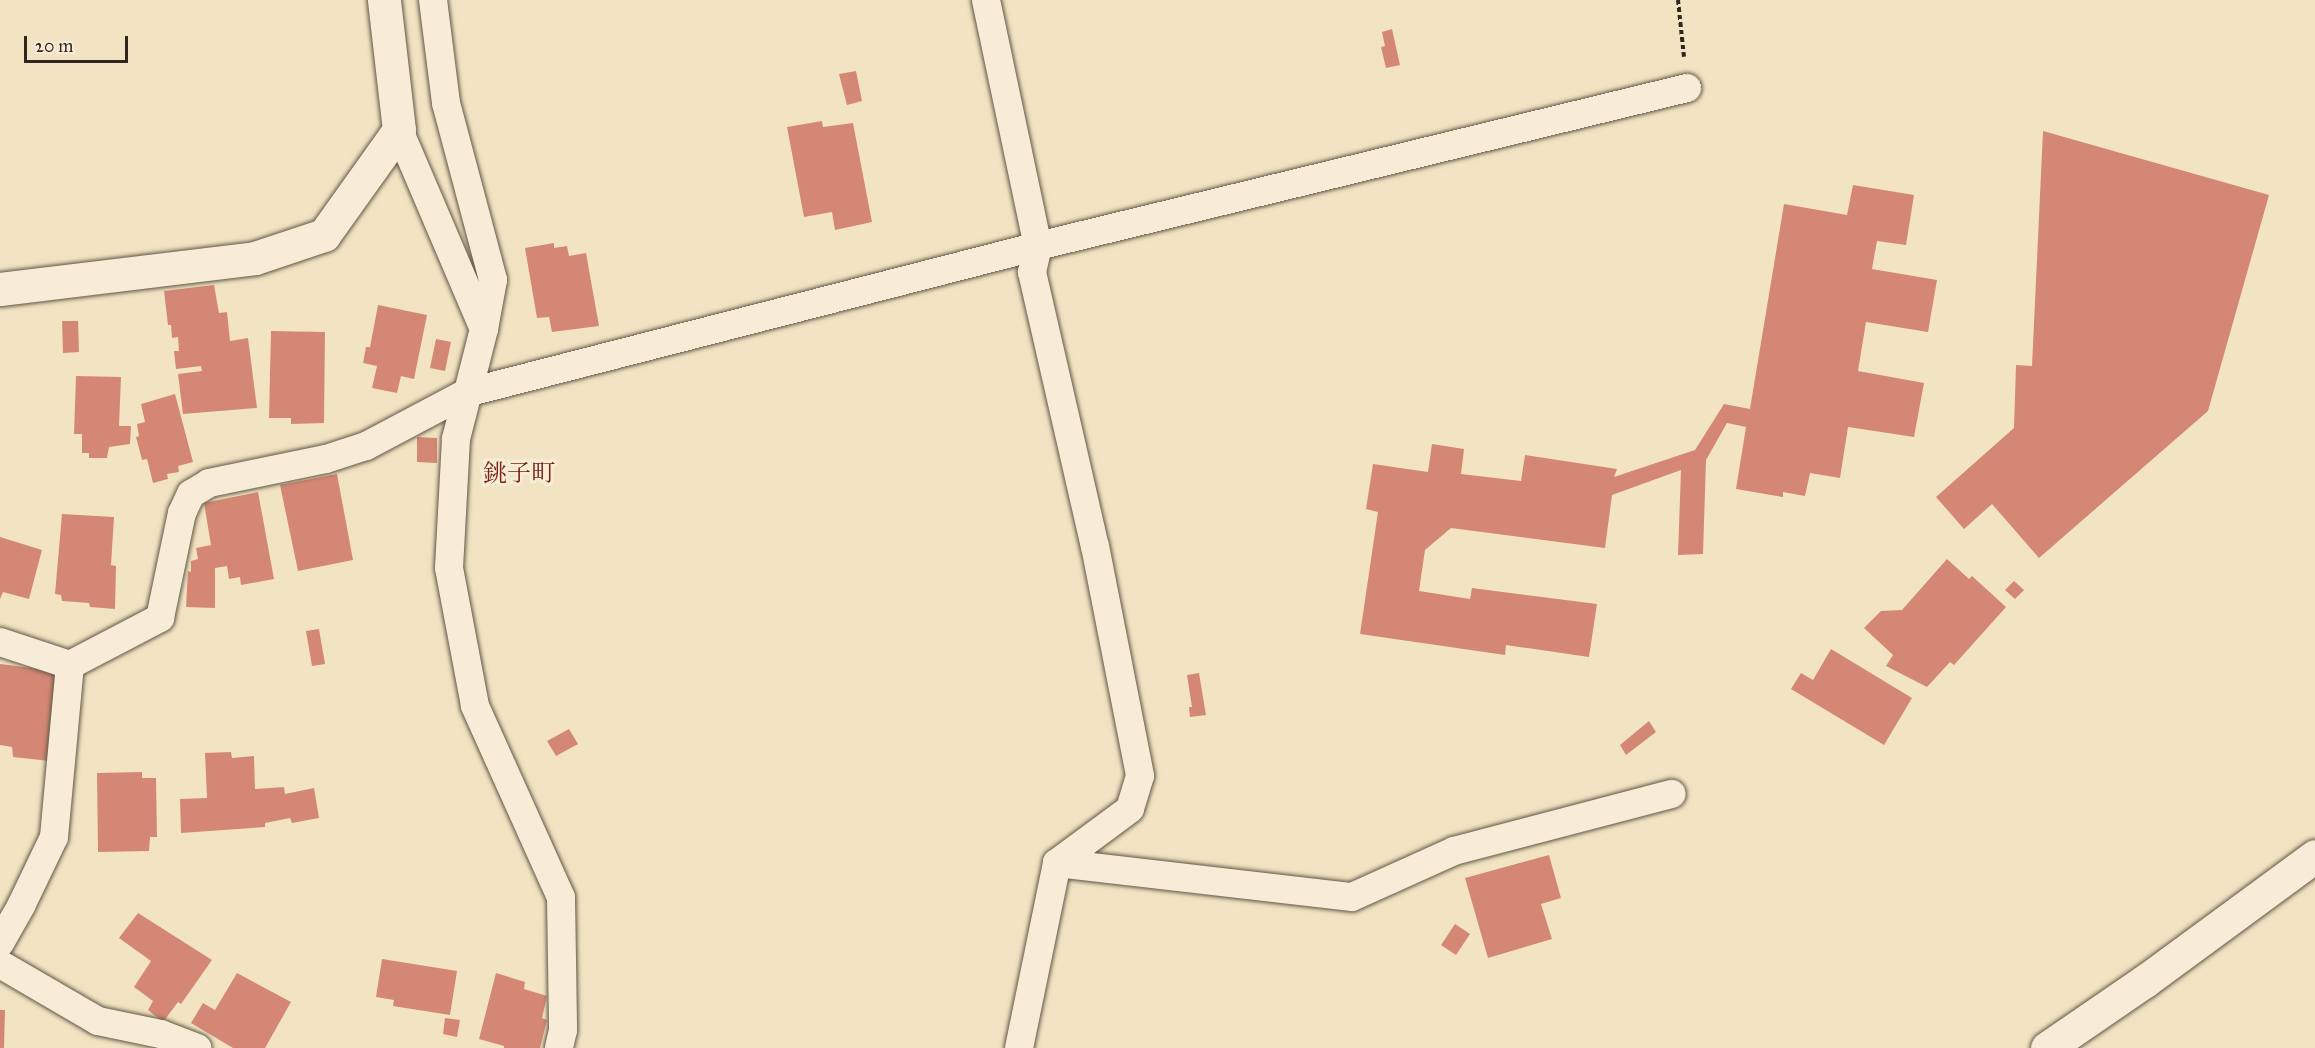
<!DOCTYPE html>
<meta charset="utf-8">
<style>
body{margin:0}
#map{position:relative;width:2315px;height:1048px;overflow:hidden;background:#f2e4c2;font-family:"IM FELL Great Primer","Noto Serif JP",serif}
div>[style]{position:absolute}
.building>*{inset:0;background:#d48874}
.path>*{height:4px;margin-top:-2px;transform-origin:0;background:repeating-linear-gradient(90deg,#31261d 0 4.5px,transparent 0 7.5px)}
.roads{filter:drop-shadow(0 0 2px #615646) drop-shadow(0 0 2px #615646)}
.minor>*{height:28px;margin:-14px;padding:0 14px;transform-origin:14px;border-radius:14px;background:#f7edd7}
.tertiary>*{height:33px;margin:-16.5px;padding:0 16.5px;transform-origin:16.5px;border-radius:16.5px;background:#f7edd7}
span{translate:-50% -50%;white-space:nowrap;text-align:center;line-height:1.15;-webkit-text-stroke:6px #f7edd7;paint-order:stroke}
.quarter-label{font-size:24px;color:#7a1f14}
.scale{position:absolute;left:24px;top:36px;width:104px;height:27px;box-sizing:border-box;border:3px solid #31261d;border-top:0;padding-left:8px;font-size:18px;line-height:21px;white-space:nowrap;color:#31261d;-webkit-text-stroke:4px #f7edd7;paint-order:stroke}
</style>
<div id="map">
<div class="building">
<i style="clip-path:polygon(1392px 29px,1400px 65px,1386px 68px,1381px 47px,1385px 46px,1382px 32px)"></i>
<i style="clip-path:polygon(856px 71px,862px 101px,847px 105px,839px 74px)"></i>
<i style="clip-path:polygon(822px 121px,823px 127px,853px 123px,872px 222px,835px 230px,832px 212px,804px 217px,787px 127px)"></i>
<i style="clip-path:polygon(2043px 131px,2269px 195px,2208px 411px,2039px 558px,1992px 504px,1964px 529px,1936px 497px,2014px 428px,2016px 365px,2032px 366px)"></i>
<i style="clip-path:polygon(1853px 185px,1914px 195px,1906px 245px,1877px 241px,1872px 269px,1937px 280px,1928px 332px,1866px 322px,1858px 371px,1924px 383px,1914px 437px,1848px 427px,1840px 478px,1810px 473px,1805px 496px,1783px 492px,1783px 497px,1736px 489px,1746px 427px,1727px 423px,1706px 460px,1703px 554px,1678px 555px,1681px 470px,1612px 495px,1605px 548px,1451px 528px,1425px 550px,1419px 591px,1470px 599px,1472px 588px,1597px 604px,1589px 657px,1506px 645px,1505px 655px,1360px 634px,1378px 512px,1366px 509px,1373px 464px,1428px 472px,1432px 444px,1464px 449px,1461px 474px,1521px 481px,1525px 455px,1617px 469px,1614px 477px,1695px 450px,1724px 404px,1750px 409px,1784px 204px,1847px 215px)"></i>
<i style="clip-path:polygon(554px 243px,554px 248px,567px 246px,569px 256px,586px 253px,599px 326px,552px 332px,549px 317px,537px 318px,525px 248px)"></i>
<i style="clip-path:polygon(214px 285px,219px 313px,227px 312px,230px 341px,248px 338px,257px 408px,183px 414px,178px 374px,202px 371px,201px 366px,176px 369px,174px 351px,179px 351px,178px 337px,172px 338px,171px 325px,168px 325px,164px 291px)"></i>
<i style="clip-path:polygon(378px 305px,427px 315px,414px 379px,401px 376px,397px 393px,372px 388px,377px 366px,363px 363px,366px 347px,370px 347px)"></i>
<i style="clip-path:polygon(62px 321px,78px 321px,79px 352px,63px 353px)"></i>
<i style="clip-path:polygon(271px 331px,325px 332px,324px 423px,291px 424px,291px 418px,269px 418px)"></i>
<i style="clip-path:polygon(436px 339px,451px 342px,445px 371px,430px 368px)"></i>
<i style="clip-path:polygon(76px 376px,121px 377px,119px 426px,131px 426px,130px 444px,109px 447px,107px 458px,89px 458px,89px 453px,82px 453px,82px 434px,74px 434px)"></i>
<i style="clip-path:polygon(175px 394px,193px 462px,178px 466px,179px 472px,167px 474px,168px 479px,153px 483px,147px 459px,142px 460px,136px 437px,139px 436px,137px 424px,145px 422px,141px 404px)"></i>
<i style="clip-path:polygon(417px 437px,437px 438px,437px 463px,417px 462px)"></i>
<i style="clip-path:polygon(337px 474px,353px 560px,298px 571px,280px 485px)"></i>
<i style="clip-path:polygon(258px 492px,274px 579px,241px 585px,240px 577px,229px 579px,227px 566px,215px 568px,215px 608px,186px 607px,188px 571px,191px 572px,191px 561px,198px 559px,196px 548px,211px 545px,204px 503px)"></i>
<i style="clip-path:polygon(62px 514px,114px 517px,111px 565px,116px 566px,115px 609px,90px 607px,89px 603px,62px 601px,61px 595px,55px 594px)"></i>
<i style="clip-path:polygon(0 537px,42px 550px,29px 599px,3px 592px,0 599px)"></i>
<i style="clip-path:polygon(1947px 559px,1969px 579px,1972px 576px,2006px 607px,1954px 665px,1950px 662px,1927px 687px,1886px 666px,1893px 655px,1864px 628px,1881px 611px,1902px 610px)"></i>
<i style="clip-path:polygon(2014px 581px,2024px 590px,2015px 599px,2005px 590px)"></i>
<i style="clip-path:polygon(319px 629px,325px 664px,312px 666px,306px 631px)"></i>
<i style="clip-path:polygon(1831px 649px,1912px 698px,1884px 745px,1791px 689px,1801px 673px,1813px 680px)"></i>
<i style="clip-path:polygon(0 664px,55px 671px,50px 761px,13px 757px,12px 747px,0 745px)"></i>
<i style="clip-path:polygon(1199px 673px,1206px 715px,1190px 717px,1189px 707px,1192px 707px,1187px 675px)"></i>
<i style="clip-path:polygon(1649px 721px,1656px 732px,1626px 755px,1620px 745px)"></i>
<i style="clip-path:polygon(569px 729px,578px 744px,556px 756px,547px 741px)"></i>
<i style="clip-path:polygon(231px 752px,232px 758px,254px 756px,255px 789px,284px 787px,285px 794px,314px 788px,319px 818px,292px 823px,290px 818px,265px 823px,265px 827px,181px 833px,180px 799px,207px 798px,205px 753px)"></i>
<i style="clip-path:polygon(142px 772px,142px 778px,156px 778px,157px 837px,150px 837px,149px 851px,98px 852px,97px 773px)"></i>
<i style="clip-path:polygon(1549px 855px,1561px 898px,1541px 904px,1552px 939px,1488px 958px,1465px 878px)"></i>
<i style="clip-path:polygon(138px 913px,212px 960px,181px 1004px,178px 1002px,163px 1022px,148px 1010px,153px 1001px,134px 987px,151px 961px,119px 938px)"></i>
<i style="clip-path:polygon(1455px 924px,1470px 934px,1456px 955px,1441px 945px)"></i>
<i style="clip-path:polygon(382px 959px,457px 971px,450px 1015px,393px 1006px,394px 1000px,376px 997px)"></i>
<i style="clip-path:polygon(237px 973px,291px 1002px,265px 1048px,233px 1048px,191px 1023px,203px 1003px,215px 1010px)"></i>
<i style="clip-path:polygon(496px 973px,525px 982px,524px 989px,547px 996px,542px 1018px,547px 1020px,540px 1048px,504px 1048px,504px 1046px,479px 1039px)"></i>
<i style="clip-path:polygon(0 1010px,5px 1010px,4px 1048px,0 1048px)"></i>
<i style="clip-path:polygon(445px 1018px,460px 1020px,457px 1037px,443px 1034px)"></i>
</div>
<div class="path">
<i style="left:1678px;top:0;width:57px;rotate:84deg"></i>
</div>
<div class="roads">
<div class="minor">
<i style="left:433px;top:0;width:104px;rotate:82.8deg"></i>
<i style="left:446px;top:103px;width:183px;rotate:75.1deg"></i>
<i style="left:493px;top:280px;width:50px;rotate:100.4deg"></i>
<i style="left:986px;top:0;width:251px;rotate:78.1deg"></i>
<i style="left:1038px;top:246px;width:27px;rotate:103deg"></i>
<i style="left:1032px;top:272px;width:281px;rotate:77.1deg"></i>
<i style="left:1095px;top:546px;width:234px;rotate:78.9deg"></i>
<i style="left:1140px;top:776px;width:34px;rotate:107deg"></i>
<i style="left:1130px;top:809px;width:91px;rotate:143.5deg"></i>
<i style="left:1057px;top:863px;width:189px;rotate:101.6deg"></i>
<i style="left:399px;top:130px;width:216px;rotate:66.9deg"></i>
<i style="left:484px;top:329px;width:114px;rotate:104.3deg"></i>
<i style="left:456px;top:439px;width:129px;rotate:93.1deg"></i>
<i style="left:449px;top:568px;width:140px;rotate:79.3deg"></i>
<i style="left:475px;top:706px;width:209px;rotate:65.8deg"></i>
<i style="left:561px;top:897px;width:133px;rotate:89.1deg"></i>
<i style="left:563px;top:1030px;width:18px;rotate:103deg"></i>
<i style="left:0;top:642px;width:74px;rotate:18.2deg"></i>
<i style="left:1057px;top:863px;width:297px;rotate:6.6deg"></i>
<i style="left:1352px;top:897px;width:112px;rotate:-24.3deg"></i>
<i style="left:1454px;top:851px;width:225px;rotate:-14.7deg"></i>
<i style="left:0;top:943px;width:43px;rotate:-60.4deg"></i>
<i style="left:21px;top:906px;width:76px;rotate:-64.4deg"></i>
<i style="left:54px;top:837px;width:173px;rotate:-84.7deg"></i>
<i style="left:70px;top:665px;width:102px;rotate:-27.6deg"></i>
<i style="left:160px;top:618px;width:107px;rotate:-78.2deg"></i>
<i style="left:182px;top:513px;width:21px;rotate:-65deg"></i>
<i style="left:191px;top:494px;width:21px;rotate:-31deg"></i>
<i style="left:209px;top:483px;width:119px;rotate:-11.6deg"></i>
<i style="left:326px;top:459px;width:42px;rotate:-18deg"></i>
<i style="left:366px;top:446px;width:113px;rotate:-27.9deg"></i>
<i style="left:466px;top:393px;width:591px;rotate:-14.41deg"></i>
<i style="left:1038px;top:246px;width:668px;rotate:-13.68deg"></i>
<i style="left:0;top:964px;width:113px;rotate:30.2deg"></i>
<i style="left:98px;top:1021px;width:64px;rotate:11.7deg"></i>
<i style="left:161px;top:1034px;width:39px;rotate:21deg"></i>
</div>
<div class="tertiary">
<i style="left:0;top:289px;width:257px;rotate:-6.9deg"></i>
<i style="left:255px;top:258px;width:73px;rotate:-18.4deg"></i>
<i style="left:324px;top:235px;width:129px;rotate:-54.5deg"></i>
<i style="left:399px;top:130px;width:131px;rotate:-96.6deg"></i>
<i style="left:2047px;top:1048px;width:119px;rotate:-34.4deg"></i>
<i style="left:2145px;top:981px;width:211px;rotate:-36.3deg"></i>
</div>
</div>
<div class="quarter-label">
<span style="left:519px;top:474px">銚子町</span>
</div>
<div class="scale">20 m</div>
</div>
